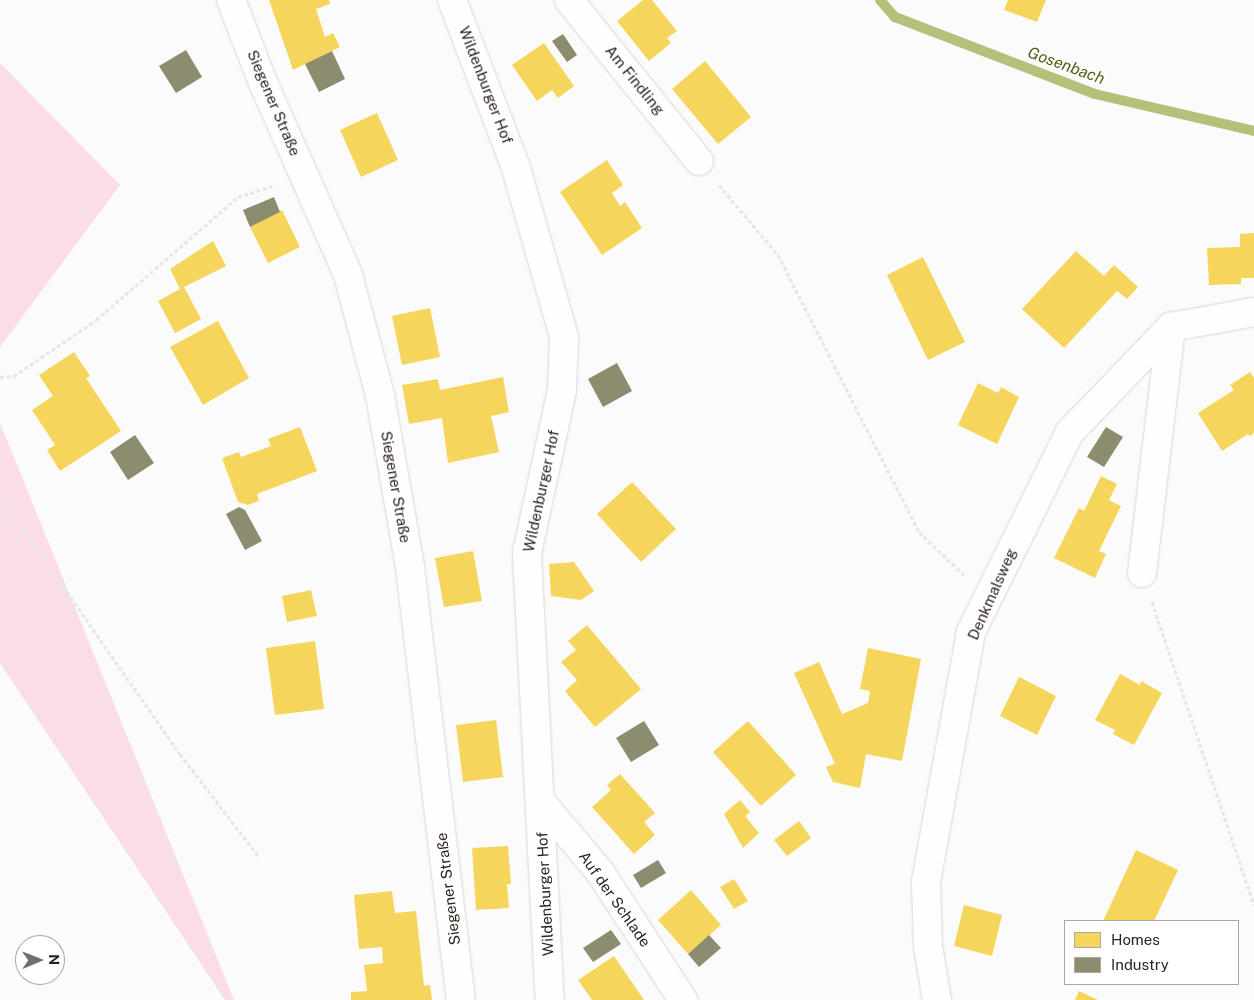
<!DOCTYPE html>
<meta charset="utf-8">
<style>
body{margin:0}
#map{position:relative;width:1254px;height:1000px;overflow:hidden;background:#fbfbfb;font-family:"Public Sans",sans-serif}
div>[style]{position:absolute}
.green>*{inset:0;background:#fadde7}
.homes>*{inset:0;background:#f6d55c}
.industry>*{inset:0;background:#8c8c6e}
.stream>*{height:10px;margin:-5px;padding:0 5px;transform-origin:5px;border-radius:5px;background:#b7c07a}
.path>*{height:3px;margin-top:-1.5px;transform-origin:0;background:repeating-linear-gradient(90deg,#e6e6e6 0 4px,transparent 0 6.5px)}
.roads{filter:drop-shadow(0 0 1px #dbd6d3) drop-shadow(0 0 1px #dbd6d3)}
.minor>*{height:28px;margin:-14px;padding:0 14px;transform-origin:14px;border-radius:14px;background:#fefefe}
.major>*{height:28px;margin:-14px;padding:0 14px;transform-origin:14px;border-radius:14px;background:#fefefe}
span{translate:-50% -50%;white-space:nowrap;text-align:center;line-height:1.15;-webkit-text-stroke:5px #fff;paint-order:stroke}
.street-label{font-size:15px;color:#2c221c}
.water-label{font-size:16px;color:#545c14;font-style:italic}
.legend{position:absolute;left:1064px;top:920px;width:175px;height:65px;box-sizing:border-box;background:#fff;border:1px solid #aba7a4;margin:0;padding:6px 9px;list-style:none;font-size:15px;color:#2c221c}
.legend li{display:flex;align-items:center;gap:10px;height:25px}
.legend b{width:25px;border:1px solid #aba7a4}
.north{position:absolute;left:15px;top:935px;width:50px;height:50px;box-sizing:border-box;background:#fff;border:1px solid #aba7a4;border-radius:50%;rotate:89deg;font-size:14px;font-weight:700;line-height:20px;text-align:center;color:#2c221c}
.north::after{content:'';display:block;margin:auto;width:18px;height:22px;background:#746e6a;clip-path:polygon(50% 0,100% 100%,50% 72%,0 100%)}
</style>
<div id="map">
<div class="green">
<i style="clip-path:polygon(0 63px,120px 185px,0 347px)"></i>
<i style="clip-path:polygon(0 423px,234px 1000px,225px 1000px,0 663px)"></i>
</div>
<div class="homes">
<i style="clip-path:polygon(269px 0,329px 0,330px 4px,316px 9px,325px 37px,333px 33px,340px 47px,293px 70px)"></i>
<i style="clip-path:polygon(643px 0,652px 0,677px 31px,667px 38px,671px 43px,649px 61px,617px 21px)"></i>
<i style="clip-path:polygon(1008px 0,1046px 0,1037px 22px,1004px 10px)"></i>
<i style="clip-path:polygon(544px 43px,574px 86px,558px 98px,552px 90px,537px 101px,512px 65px)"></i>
<i style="clip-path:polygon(705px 61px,751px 117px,718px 144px,672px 89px)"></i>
<i style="clip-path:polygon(377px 113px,398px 160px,361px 177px,340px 130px)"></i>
<i style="clip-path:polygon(607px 160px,623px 185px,612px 193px,620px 206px,625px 202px,642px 228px,602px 255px,560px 192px)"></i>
<i style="clip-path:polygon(282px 210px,300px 247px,268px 263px,250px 227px)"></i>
<i style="clip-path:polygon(1254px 233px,1254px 278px,1241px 278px,1241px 284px,1209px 285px,1207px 248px,1240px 247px,1240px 234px)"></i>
<i style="clip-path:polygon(213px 241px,226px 266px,184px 287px,201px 319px,175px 333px,158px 301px,180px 289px,170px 269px)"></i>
<i style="clip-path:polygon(1076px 251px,1104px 276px,1114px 265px,1138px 287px,1127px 299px,1117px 291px,1064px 348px,1022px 309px)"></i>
<i style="clip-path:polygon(923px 257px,965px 342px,928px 360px,887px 275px)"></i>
<i style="clip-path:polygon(430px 308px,440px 357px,402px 365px,392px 316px)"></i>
<i style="clip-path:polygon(218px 321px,249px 378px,203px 405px,170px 347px)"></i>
<i style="clip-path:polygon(74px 352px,90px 376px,86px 378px,121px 431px,60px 471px,47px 450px,55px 445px,32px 410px,53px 396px,39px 375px)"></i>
<i style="clip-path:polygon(1250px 372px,1254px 378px,1254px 433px,1250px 436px,1248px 434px,1222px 451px,1198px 413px,1234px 390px,1230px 385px)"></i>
<i style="clip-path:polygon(503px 377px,509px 412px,491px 416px,499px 452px,448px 463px,442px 418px,409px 424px,402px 385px,438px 379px,440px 390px)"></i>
<i style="clip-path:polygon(978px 383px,998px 393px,1001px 387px,1019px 397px,997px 444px,958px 425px)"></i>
<i style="clip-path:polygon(300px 427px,317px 471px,257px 494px,259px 501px,248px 505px,238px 502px,222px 458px,239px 452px,241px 457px,266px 448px,271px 446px,268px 439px)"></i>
<i style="clip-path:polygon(1101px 476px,1117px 484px,1109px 500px,1121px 506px,1099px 551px,1106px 554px,1095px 578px,1054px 558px,1079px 508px,1084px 511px)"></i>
<i style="clip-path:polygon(632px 482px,676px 529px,641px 562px,597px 514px)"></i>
<i style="clip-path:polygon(473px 551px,482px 601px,444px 607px,435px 558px)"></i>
<i style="clip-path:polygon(574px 562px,594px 591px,581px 600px,551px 596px,549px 564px)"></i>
<i style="clip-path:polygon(311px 590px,317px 616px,287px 622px,282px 596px)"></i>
<i style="clip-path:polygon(587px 625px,641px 689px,595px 727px,565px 691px,577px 680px,561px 662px,576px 650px,568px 641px)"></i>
<i style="clip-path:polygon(315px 641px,324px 709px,275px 715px,266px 648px)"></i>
<i style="clip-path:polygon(868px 648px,921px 659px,902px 761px,866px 754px,860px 788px,833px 782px,826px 767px,835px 764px,794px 673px,819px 662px,842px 714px,868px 703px,870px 691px,860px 689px)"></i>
<i style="clip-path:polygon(1120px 674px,1140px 685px,1141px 681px,1162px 693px,1134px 745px,1113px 734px,1115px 730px,1095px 720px)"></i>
<i style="clip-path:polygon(1019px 677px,1056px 696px,1037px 735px,1000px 716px)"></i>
<i style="clip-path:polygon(496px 720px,503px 777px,463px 782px,456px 725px)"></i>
<i style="clip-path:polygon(748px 721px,796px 775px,761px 806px,713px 752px)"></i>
<i style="clip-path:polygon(620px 774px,655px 813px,644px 822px,655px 835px,634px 854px,592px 807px,611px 790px,607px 785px)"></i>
<i style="clip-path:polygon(740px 800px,750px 812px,745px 816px,759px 833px,743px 848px,724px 814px)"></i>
<i style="clip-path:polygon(799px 821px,811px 838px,787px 856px,774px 840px)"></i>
<i style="clip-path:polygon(508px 846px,511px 884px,507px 884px,509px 908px,476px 910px,472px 848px)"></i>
<i style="clip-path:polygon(1136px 850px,1178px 870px,1154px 921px,1103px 921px)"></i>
<i style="clip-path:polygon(734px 879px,748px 901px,734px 909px,720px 887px)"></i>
<i style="clip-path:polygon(691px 890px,721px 925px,688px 954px,658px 920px)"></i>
<i style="clip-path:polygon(392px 891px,395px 913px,416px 911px,424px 986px,430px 985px,432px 1000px,351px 1000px,351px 992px,367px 991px,364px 965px,383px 963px,382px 947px,359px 949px,354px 895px)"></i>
<i style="clip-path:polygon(964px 905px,1002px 915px,992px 956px,954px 946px)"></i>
<i style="clip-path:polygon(614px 956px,644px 1000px,592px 1000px,578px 980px)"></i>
<i style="clip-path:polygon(1079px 991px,1098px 1000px,1075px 1000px)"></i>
</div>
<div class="industry">
<i style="clip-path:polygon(563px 34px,577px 55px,567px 62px,552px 41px)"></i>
<i style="clip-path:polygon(186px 50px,202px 77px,176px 93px,159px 66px)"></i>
<i style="clip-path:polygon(332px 51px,345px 79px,319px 92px,305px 64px)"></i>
<i style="clip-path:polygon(274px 197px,280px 212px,250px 227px,243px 210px)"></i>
<i style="clip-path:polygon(617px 363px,632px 391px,603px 407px,588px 379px)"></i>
<i style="clip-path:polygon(1106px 427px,1123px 437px,1104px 467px,1087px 457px)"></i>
<i style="clip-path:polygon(135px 435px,154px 463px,128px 480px,110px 452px)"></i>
<i style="clip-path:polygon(239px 507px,245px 510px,262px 541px,245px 550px,226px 514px)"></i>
<i style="clip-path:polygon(644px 721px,659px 745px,631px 762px,616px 738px)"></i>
<i style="clip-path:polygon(658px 860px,666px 873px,641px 888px,633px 875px)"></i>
<i style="clip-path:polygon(611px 930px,621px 944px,593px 962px,583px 948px)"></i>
<i style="clip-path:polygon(709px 935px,721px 948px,699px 967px,688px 954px)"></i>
</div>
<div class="stream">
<i style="left:880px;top:0;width:23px;rotate:49deg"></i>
<i style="left:895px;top:17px;width:214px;rotate:21.1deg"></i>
<i style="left:1095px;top:94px;width:163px;rotate:13.1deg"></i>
</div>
<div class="path">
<i style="left:719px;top:185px;width:92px;rotate:49.9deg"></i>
<i style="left:778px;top:255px;width:311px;rotate:63deg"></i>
<i style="left:919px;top:532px;width:64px;rotate:43.7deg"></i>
<i style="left:0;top:377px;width:14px;rotate:-4deg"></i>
<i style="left:14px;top:376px;width:99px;rotate:-34.3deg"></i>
<i style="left:96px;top:320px;width:188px;rotate:-40.9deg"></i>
<i style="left:238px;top:197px;width:38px;rotate:-18deg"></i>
<i style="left:0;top:496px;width:315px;rotate:55.1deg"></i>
<i style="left:180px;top:754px;width:130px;rotate:52.5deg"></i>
<i style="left:1152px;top:602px;width:320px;rotate:71.4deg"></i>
</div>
<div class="roads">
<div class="minor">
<i style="left:452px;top:0;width:180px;rotate:69.1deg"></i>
<i style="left:516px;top:168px;width:176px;rotate:74.1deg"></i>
<i style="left:564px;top:337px;width:53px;rotate:92.2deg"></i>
<i style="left:562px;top:390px;width:167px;rotate:102.1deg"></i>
<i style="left:527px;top:553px;width:448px;rotate:87.1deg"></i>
<i style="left:569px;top:0;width:207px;rotate:51.1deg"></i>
<i style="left:1142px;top:573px;width:248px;rotate:-83.3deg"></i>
<i style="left:541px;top:802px;width:92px;rotate:49.9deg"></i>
<i style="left:600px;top:872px;width:153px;rotate:57deg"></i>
<i style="left:937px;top:1000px;width:55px;rotate:-99.5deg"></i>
<i style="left:928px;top:946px;width:64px;rotate:-91.8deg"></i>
<i style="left:926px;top:882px;width:254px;rotate:-79.8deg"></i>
<i style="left:971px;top:632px;width:223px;rotate:-63.7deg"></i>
<i style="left:1070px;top:432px;width:146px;rotate:-46.1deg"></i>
<i style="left:1171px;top:327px;width:84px;rotate:-10.2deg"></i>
</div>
<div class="major">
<i style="left:231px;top:0;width:91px;rotate:68.8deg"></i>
<i style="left:264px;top:85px;width:208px;rotate:66.1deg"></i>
<i style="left:348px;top:275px;width:124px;rotate:75.1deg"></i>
<i style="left:380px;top:395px;width:175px;rotate:80.1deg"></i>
<i style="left:410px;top:567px;width:436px;rotate:83.3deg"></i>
</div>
</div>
<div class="street-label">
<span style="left:635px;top:80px;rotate:51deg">Am Findling</span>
<span style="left:486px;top:85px;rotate:69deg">Wildenburger Hof</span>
<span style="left:274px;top:103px;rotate:67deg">Siegener Straße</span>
<span style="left:396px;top:487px;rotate:80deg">Siegener Straße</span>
<span style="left:541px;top:491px;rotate:-78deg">Wildenburger Hof</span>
<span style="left:992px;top:594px;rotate:-66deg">Denkmalsweg</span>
<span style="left:448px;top:889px;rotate:-97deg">Siegener Straße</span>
<span style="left:545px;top:894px;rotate:-93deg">Wildenburger Hof</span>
<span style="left:615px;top:899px;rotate:55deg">Auf der Schlade</span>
</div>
<div class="water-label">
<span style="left:1066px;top:66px;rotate:20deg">Gosenbach</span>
</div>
<ul class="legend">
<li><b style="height:14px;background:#f6d55c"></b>Homes</li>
<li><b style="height:14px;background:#8c8c6e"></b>Industry</li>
</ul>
<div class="north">N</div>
</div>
